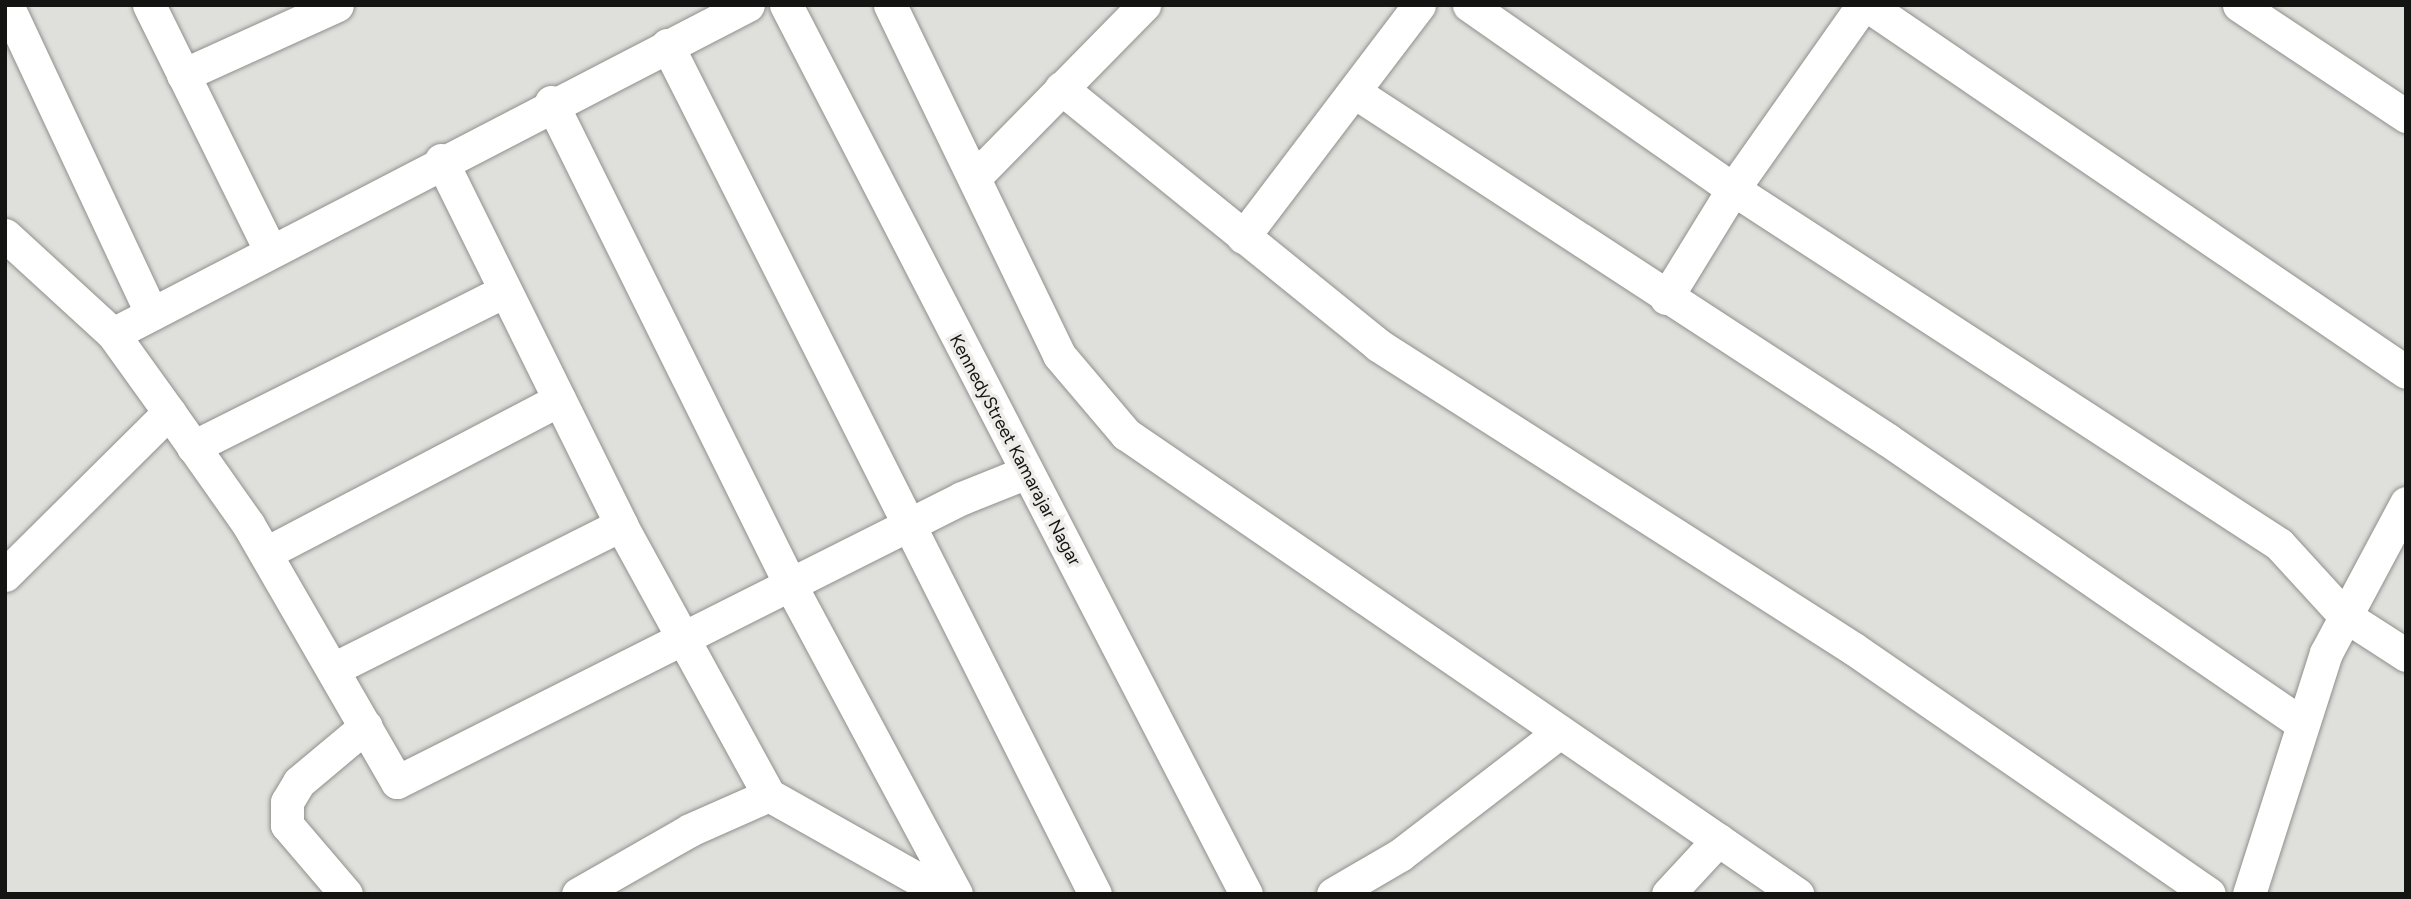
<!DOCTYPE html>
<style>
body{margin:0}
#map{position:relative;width:2411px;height:899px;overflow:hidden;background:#dfdfdb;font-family:Figtree,sans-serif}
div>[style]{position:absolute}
.roads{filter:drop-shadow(0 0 2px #908f8c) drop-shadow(0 0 2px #908f8c)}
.street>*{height:33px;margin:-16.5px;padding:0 16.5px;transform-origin:16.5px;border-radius:16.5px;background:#fff}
span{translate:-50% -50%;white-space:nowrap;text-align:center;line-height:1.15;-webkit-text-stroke:7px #edece8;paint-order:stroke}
.street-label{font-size:18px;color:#141412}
.frame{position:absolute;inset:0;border:7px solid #141412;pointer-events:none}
</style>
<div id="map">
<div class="roads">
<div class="street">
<i style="left:7px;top:5px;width:341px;rotate:64.9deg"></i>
<i style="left:149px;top:5px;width:273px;rotate:63.7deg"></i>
<i style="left:786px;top:5px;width:1001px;rotate:62.64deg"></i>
<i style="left:890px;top:5px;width:389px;rotate:64.2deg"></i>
<i style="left:1059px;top:355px;width:104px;rotate:49.7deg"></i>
<i style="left:1126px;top:434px;width:814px;rotate:34.43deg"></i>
<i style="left:1469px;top:5px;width:322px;rotate:34.9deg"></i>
<i style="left:1733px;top:189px;width:651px;rotate:33.03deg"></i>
<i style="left:2279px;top:544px;width:96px;rotate:47.5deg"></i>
<i style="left:2344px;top:615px;width:74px;rotate:32.8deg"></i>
<i style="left:1867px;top:5px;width:652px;rotate:34.25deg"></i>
<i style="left:2239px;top:5px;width:201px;rotate:33.6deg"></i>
<i style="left:667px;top:45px;width:951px;rotate:63.25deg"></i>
<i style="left:183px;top:75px;width:169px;rotate:-24.4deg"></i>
<i style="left:1061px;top:88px;width:408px;rotate:39deg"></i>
<i style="left:1378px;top:345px;width:565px;rotate:32.56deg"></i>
<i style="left:1854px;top:649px;width:431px;rotate:34.6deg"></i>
<i style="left:1356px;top:93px;width:635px;rotate:33.11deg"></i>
<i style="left:1888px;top:440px;width:501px;rotate:34.42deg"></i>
<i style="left:551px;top:102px;width:542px;rotate:63.62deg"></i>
<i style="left:792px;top:588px;width:347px;rotate:61.8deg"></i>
<i style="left:441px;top:160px;width:407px;rotate:63.7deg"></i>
<i style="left:621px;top:525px;width:308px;rotate:61.3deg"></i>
<i style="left:769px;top:795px;width:202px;rotate:29.4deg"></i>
<i style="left:976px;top:176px;width:240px;rotate:-45.5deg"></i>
<i style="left:5px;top:235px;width:147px;rotate:42.5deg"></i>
<i style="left:113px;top:334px;width:96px;rotate:54.3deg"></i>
<i style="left:169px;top:412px;width:137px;rotate:54.8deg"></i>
<i style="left:248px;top:524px;width:298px;rotate:60deg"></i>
<i style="left:397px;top:782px;width:632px;rotate:-26.69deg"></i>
<i style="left:962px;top:498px;width:70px;rotate:-21.8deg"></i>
<i style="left:1243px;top:237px;width:291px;rotate:-52.8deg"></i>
<i style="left:1666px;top:298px;width:128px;rotate:-58.4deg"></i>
<i style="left:1733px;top:189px;width:225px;rotate:-54.8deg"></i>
<i style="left:113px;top:334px;width:715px;rotate:-27.39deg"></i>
<i style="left:193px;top:447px;width:349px;rotate:-26.6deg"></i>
<i style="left:266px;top:553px;width:331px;rotate:-27.6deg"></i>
<i style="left:5px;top:575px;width:231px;rotate:-44.8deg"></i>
<i style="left:335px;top:668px;width:320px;rotate:-26.6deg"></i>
<i style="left:346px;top:894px;width:91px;rotate:-130.5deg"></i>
<i style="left:287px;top:825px;width:23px;rotate:-90deg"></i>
<i style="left:287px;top:802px;width:23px;rotate:-59deg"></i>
<i style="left:299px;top:782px;width:87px;rotate:-39.9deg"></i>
<i style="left:578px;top:894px;width:129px;rotate:-29.7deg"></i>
<i style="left:690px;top:830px;width:86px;rotate:-23.9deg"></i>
<i style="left:1333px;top:894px;width:78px;rotate:-30.2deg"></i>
<i style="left:1400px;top:855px;width:202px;rotate:-37.6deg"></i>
<i style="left:1668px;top:894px;width:74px;rotate:-47.2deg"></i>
<i style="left:2249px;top:894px;width:253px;rotate:-72.3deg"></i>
<i style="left:2326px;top:653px;width:170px;rotate:-61.9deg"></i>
</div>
</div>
<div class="street-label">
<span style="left:1015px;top:450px;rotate:62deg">KennedyStreet Kamarajar Nagar</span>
</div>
<div class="frame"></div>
</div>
